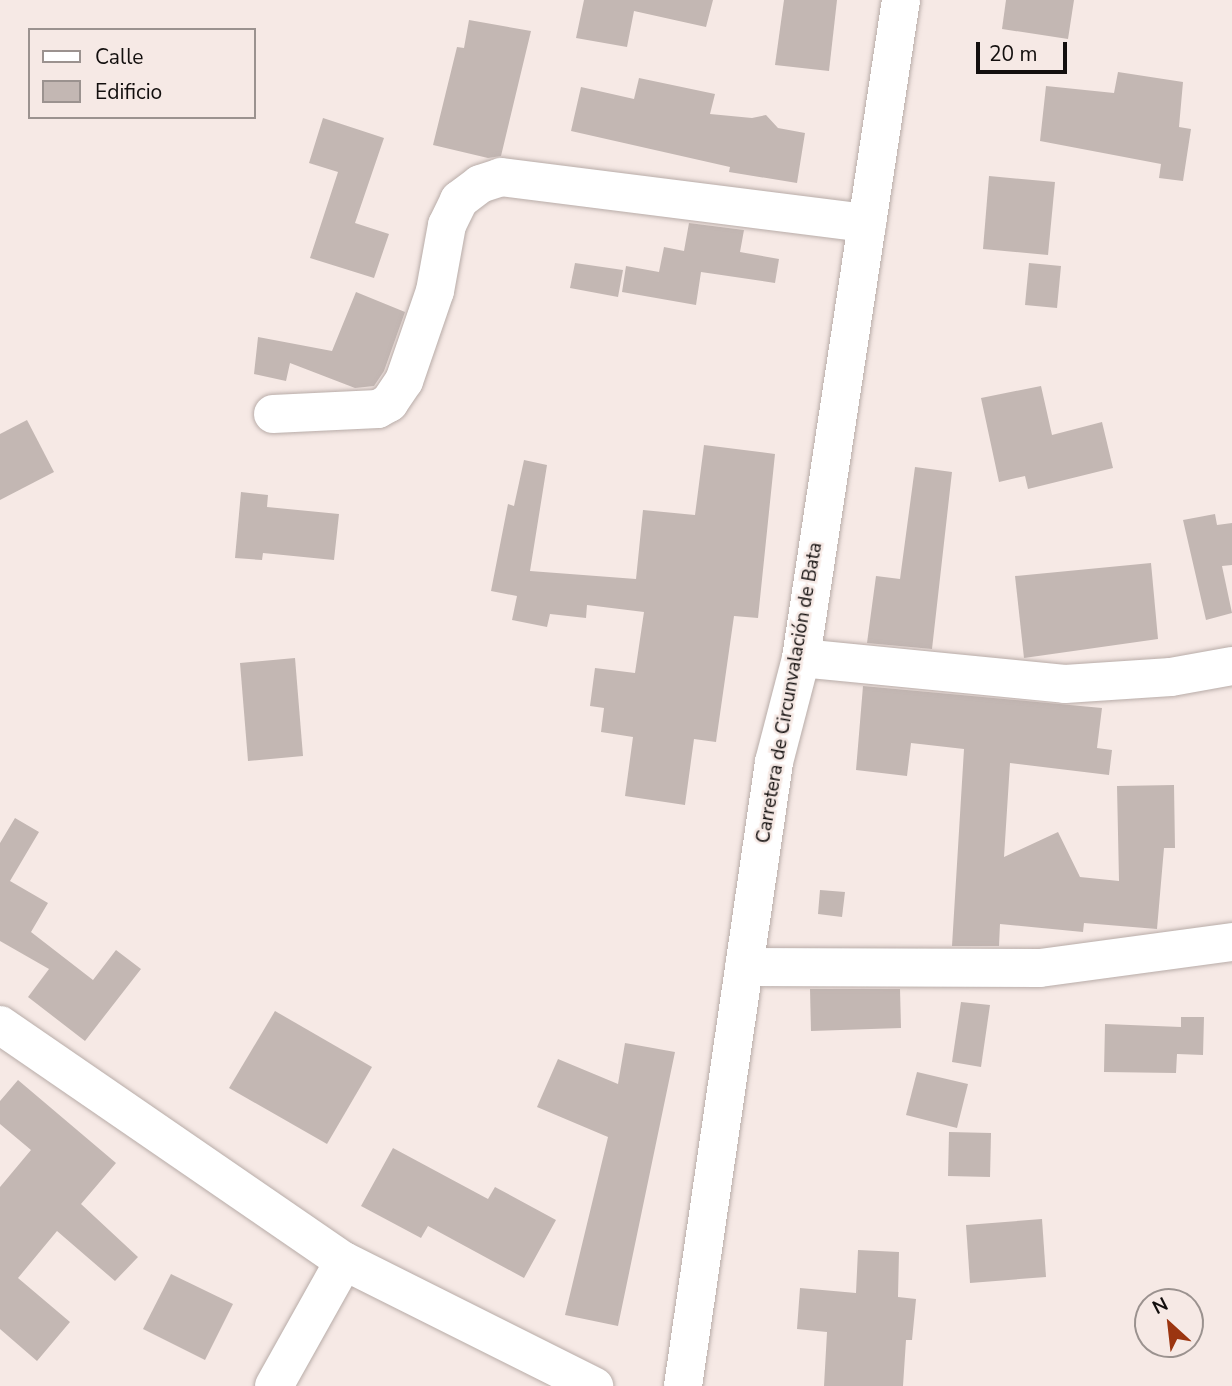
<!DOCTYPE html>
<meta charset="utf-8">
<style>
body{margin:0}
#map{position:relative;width:1232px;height:1386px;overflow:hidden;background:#f6e9e5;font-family:"Nunito Sans",sans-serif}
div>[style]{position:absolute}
.building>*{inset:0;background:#c3b7b3}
.roads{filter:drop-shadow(0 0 2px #b8aca8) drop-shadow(0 0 2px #b8aca8)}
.minor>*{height:38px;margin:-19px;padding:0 19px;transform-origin:19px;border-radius:19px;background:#fff}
.major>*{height:38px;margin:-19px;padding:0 19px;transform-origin:19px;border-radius:19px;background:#fff}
span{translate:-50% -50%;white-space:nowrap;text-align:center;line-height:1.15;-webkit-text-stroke:5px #f6e9e5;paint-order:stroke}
.street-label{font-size:19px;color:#130f0e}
.legend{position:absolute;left:28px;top:28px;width:228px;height:91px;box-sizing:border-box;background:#f6e9e5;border:2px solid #9b928f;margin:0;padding:9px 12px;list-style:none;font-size:21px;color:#130f0e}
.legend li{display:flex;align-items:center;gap:14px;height:35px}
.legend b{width:35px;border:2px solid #9b928f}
.north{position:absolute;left:1134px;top:1288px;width:70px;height:70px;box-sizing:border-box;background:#f6e9e5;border:2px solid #9b928f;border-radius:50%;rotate:333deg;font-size:19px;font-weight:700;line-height:28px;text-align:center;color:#130f0e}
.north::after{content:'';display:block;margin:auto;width:24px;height:32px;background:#9b3510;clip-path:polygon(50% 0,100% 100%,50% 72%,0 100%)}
.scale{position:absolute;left:976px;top:42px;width:91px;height:32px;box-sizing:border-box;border:4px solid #130f0e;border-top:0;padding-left:9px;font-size:21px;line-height:24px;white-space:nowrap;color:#130f0e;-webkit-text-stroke:5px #f6e9e5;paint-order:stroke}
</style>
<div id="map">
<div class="building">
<i style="clip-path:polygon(584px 0,713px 0,706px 27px,634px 11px,627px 47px,576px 38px)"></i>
<i style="clip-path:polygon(784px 0,837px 0,829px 71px,775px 65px)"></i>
<i style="clip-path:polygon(1006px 0,1074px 0,1068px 39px,1002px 29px)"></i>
<i style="clip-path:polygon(469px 20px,531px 31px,501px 156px,488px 158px,433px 145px,457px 47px,464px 48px)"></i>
<i style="clip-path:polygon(1118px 72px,1183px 82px,1179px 127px,1191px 129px,1183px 181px,1159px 178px,1161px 164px,1040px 141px,1046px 86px,1114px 93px)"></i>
<i style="clip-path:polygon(639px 78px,715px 94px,710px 114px,752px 118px,766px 115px,778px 128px,805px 133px,797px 183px,729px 172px,730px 167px,571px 131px,581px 87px,634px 99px)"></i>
<i style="clip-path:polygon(323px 118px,384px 138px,355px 223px,389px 234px,374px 278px,310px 258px,338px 172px,309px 163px)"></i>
<i style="clip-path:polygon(989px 176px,1055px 182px,1048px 255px,983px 249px)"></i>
<i style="clip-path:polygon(689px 223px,744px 230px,740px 252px,779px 259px,775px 283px,701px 272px,696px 305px,622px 292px,626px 266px,659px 272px,664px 247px,684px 251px)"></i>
<i style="clip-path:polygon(575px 263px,623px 270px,618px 297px,570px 288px)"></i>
<i style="clip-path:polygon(1029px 263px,1061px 266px,1057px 308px,1025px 305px)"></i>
<i style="clip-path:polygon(356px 292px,405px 312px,384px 371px,374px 386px,355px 388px,290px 363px,286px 381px,254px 374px,258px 337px,332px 351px)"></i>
<i style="clip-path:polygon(1041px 386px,1052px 435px,1102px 422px,1113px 468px,1028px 489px,1025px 476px,999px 482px,981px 398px)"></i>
<i style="clip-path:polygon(27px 420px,54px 472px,0 500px,0 434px)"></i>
<i style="clip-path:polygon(704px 445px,775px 454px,758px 618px,734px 616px,716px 742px,694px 739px,685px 805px,625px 796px,633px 737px,601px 732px,604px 708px,590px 706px,595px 668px,635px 673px,644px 612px,587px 605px,586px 618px,550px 614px,547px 627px,512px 620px,517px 596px,491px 591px,508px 504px,514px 506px,524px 460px,547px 465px,530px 571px,636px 579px,643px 510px,695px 515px)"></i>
<i style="clip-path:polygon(915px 467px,952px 472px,932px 649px,867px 643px,876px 576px,900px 579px)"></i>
<i style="clip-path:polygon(241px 492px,268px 495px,267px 507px,339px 514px,334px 560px,263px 553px,262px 560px,235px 558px)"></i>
<i style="clip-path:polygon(1215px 514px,1217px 525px,1232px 523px,1232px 565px,1222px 566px,1232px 613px,1206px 620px,1183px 520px)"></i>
<i style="clip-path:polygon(1151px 563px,1158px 639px,1024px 658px,1015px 576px)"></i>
<i style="clip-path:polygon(295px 658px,303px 756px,248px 761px,240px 663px)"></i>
<i style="clip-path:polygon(863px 686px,1102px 708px,1097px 748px,1112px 750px,1109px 775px,1010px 763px,1004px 857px,1058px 832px,1080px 877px,1119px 881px,1117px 786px,1174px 785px,1175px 848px,1164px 848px,1157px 929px,1084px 923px,1083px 932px,1000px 924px,999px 946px,952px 946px,964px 749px,911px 743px,907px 776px,856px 770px)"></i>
<i style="clip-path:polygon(15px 818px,39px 832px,10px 881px,48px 903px,31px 932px,93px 980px,116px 950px,141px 969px,85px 1041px,28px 997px,49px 969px,0 941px,0 843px)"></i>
<i style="clip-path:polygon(820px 890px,845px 892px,842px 917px,818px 914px)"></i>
<i style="clip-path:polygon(810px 989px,900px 989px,901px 1028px,811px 1031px)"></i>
<i style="clip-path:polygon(961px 1002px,990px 1005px,981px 1067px,952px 1062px)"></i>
<i style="clip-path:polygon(275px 1011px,372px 1067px,327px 1144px,229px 1088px)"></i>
<i style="clip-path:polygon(1181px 1017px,1204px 1017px,1203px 1055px,1177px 1054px,1176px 1073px,1104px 1072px,1105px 1024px,1181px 1027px)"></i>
<i style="clip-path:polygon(625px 1043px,675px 1052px,618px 1326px,565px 1315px,608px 1137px,537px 1107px,558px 1059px,618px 1084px)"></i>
<i style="clip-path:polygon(917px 1072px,968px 1084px,957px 1128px,906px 1115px)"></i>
<i style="clip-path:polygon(18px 1080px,116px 1163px,81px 1204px,138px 1257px,115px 1281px,57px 1231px,18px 1278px,70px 1322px,37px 1361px,0 1329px,0 1187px,31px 1150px,0 1124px,0 1101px)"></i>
<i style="clip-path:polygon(949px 1132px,991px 1133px,990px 1177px,948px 1176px)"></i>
<i style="clip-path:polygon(393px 1148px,488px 1199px,495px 1187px,556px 1220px,524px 1278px,428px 1226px,421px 1238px,361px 1206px)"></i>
<i style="clip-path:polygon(1042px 1219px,1046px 1277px,970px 1283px,966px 1225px)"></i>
<i style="clip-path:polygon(858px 1250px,899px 1252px,898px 1297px,916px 1299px,912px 1340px,906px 1340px,903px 1386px,824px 1386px,827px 1332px,797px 1329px,800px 1288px,856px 1293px)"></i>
<i style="clip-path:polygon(171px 1274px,233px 1304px,205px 1360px,143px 1329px)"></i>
</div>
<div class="roads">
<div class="minor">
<i style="left:273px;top:414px;width:105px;rotate:-2.7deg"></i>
<i style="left:378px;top:409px;width:13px;rotate:-29deg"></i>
<i style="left:389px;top:403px;width:27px;rotate:-56deg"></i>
<i style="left:404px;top:381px;width:95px;rotate:-71deg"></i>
<i style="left:435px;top:291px;width:67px;rotate:-79.7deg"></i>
<i style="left:447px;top:225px;width:28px;rotate:-64deg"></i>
<i style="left:459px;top:200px;width:26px;rotate:-37deg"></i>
<i style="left:480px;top:184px;width:22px;rotate:-18deg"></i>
<i style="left:501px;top:177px;width:369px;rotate:7.2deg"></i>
<i style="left:801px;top:658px;width:265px;rotate:5.6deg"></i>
<i style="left:1065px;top:684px;width:106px;rotate:-3.8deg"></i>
<i style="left:1171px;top:677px;width:62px;rotate:-10.2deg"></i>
<i style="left:744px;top:967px;width:296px;rotate:0.2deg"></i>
<i style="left:1040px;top:968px;width:194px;rotate:-7.7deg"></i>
<i style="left:0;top:1025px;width:417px;rotate:34.5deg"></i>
<i style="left:344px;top:1261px;width:280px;rotate:26.6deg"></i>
<i style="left:274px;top:1386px;width:143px;rotate:-60.8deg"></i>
</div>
<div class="major">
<i style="left:683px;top:1386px;width:631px;rotate:-81.7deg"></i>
<i style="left:774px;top:762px;width:107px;rotate:-75.4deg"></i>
<i style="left:801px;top:658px;width:666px;rotate:-81.36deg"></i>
</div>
</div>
<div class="street-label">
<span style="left:790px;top:693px;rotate:-80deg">Carretera de Circunvalación de Bata</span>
</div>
<ul class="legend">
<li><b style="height:9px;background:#fff"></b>Calle</li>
<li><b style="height:19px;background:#c3b7b3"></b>Edificio</li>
</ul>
<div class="north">N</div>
<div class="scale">20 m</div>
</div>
